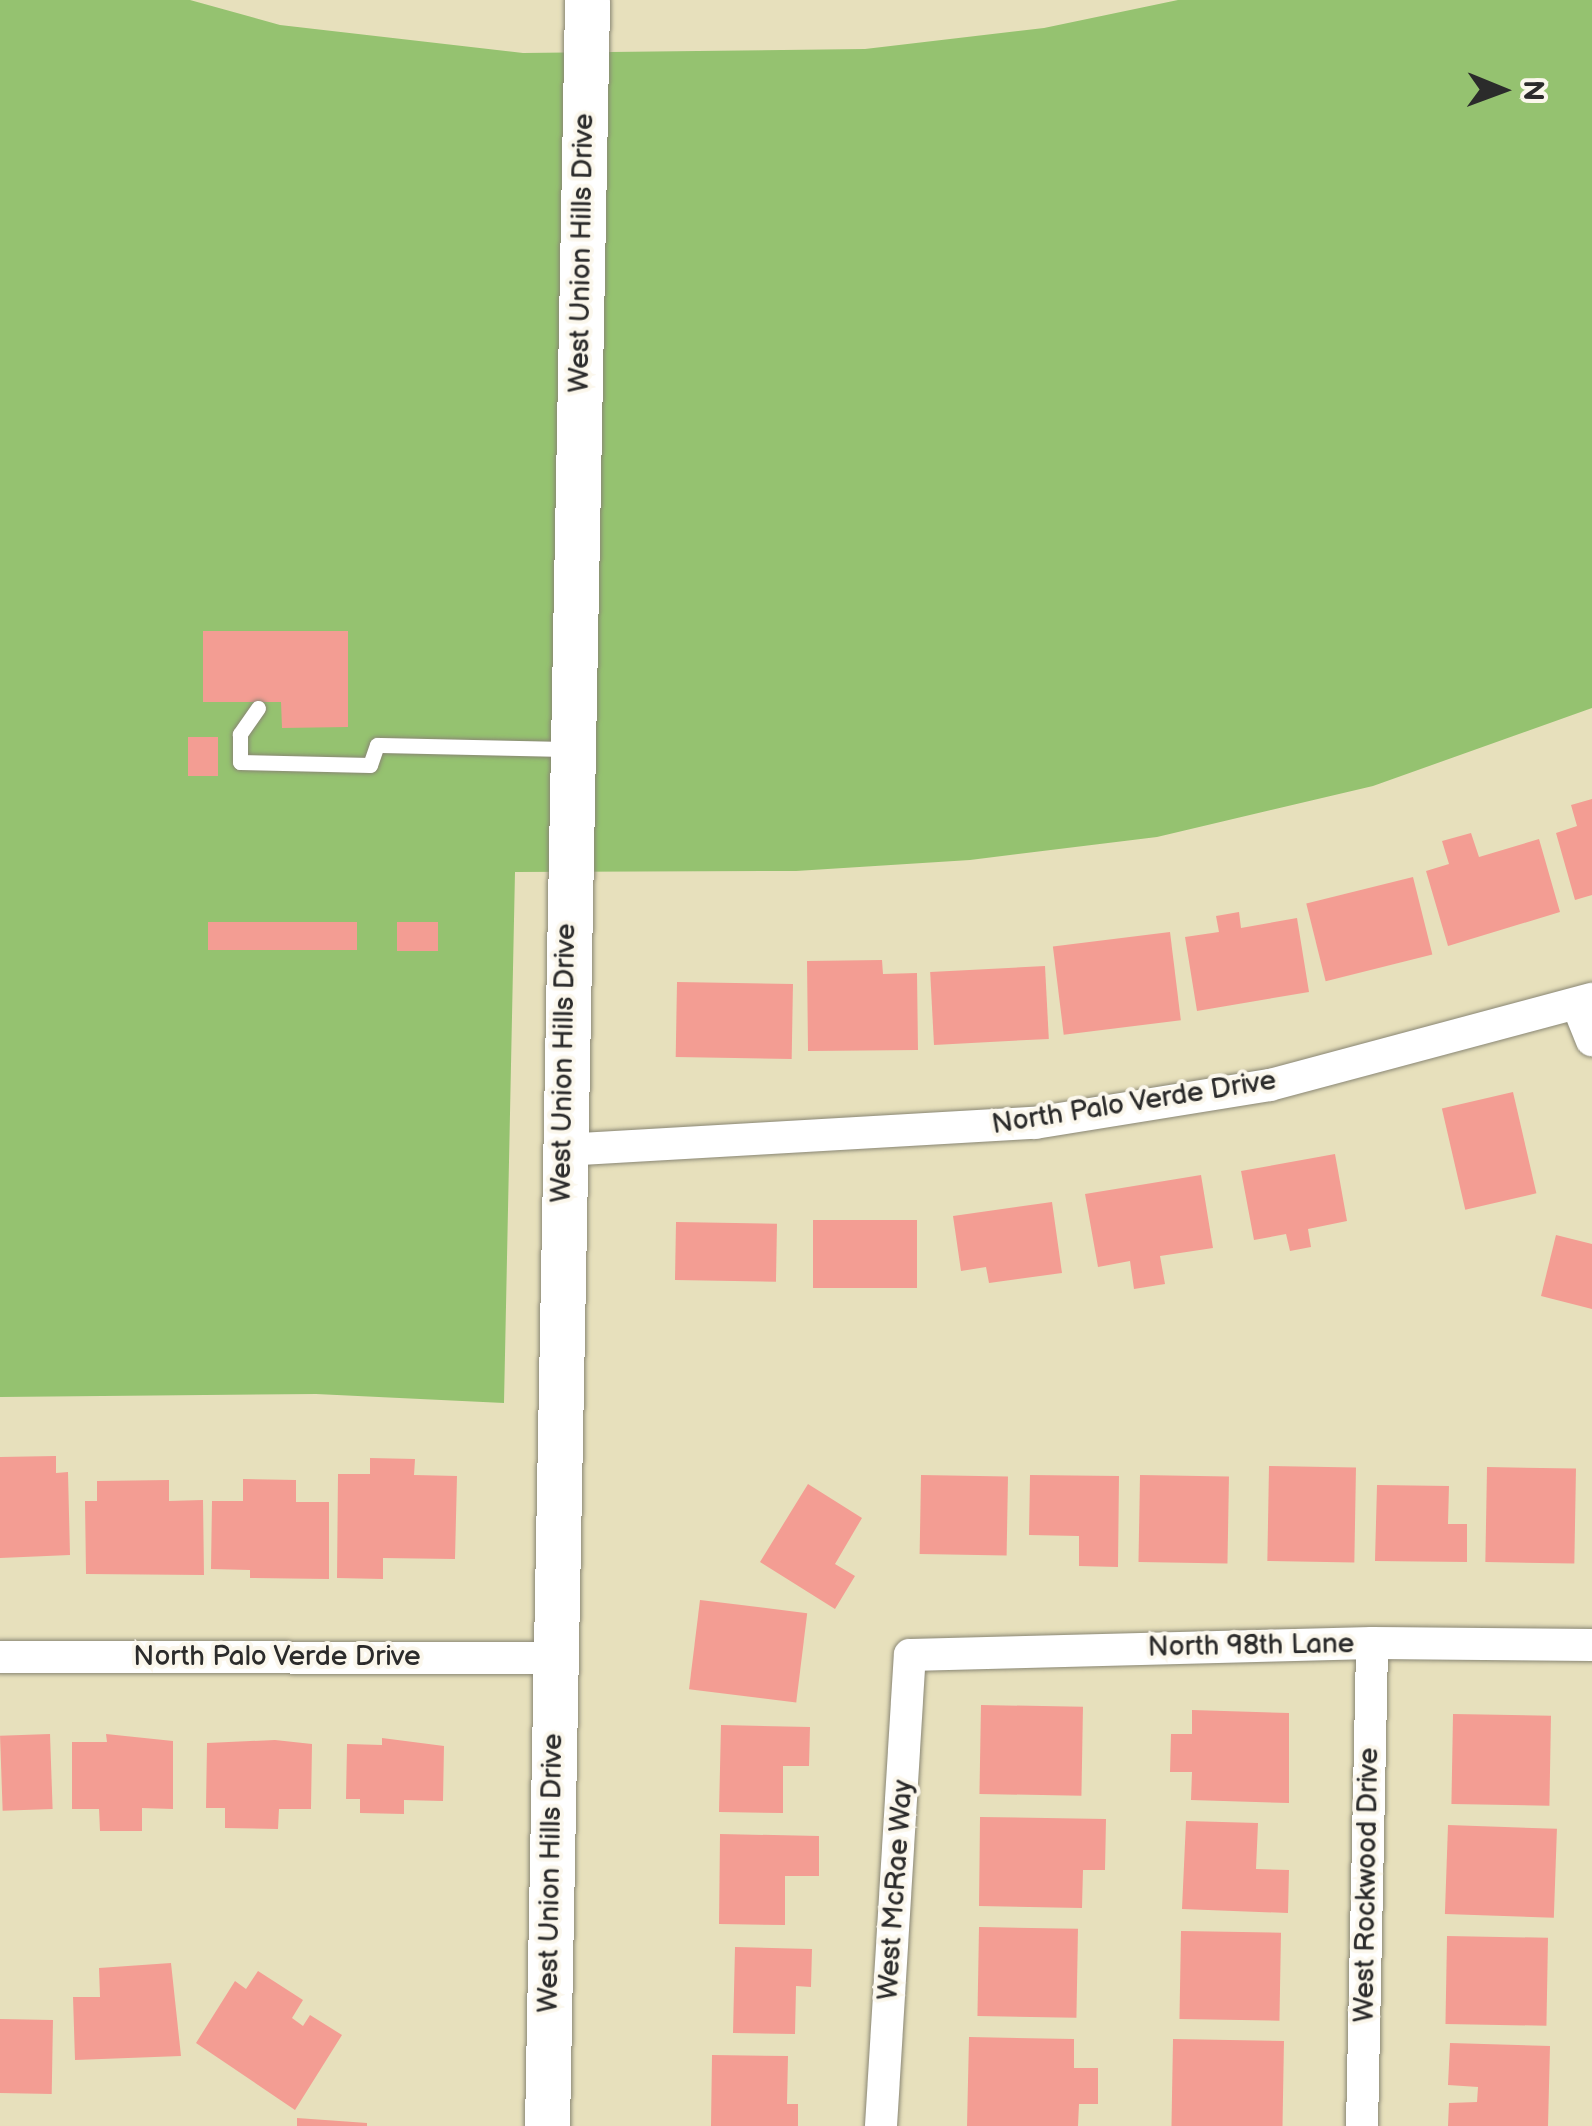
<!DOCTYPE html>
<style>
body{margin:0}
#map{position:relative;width:1592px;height:2126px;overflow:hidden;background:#e7e0bc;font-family:"Balsamiq Sans",sans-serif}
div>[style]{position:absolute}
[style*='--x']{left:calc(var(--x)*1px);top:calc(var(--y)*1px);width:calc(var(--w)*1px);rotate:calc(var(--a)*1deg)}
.green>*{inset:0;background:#95c270}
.building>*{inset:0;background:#f39d93;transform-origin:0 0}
.roads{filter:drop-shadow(0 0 2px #898674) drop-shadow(0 0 2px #898674)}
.service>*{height:15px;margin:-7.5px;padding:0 7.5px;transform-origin:7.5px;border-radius:7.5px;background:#fff}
.minor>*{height:32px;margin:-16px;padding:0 16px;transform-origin:16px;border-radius:16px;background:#fff}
.secondary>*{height:45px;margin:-22.5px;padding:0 22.5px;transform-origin:22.5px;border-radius:22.5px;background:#fff}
span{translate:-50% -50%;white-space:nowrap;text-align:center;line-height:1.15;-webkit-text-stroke:8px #fbf7ec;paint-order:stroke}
.street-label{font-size:28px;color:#2b2b2b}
.north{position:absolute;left:1452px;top:40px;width:100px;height:100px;-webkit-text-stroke:8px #fbf7ec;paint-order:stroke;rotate:91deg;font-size:28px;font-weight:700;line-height:40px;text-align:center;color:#2b2b2b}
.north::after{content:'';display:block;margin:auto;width:35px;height:45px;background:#2b2b2b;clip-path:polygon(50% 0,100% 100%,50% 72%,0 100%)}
</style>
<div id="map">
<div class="green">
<i style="clip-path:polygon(0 0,190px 0,280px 25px,523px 53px,865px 49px,1044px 28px,1178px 0,1592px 0,1592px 708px,1373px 786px,1157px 837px,970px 860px,796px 871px,515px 872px,504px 1403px,316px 1394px,0 1397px)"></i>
</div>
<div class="building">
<i style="clip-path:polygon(203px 631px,348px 631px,348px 727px,282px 728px,281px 702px,203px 702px)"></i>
<i style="left:188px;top:737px;width:30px;height:39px"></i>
<i style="clip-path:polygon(1592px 799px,1592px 895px,1575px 900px,1556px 833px,1577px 826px,1571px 805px)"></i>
<i style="clip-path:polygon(1471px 833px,1479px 857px,1539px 839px,1560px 912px,1448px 946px,1426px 871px,1449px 864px,1442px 841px)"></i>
<i style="left:1413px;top:877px;width:80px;height:110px;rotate:76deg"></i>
<i style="clip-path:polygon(1239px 912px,1241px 928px,1297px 918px,1309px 992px,1197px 1011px,1185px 937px,1219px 932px,1216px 916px)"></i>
<i style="left:208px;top:922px;width:149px;height:28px"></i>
<i style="left:397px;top:922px;width:41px;height:29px"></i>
<i style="left:1170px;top:932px;width:89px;height:118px;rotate:83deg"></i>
<i style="clip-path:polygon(882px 960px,883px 974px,917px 973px,918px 1050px,808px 1051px,807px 961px)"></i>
<i style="left:1045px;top:966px;width:73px;height:115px;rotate:87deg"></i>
<i style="left:677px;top:982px;width:116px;height:75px;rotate:1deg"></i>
<i style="left:1513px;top:1092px;width:104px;height:73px;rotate:77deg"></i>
<i style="clip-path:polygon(1335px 1154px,1347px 1221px,1308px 1229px,1311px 1247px,1290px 1251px,1286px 1234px,1254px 1240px,1241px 1171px)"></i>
<i style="clip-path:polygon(1201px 1175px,1213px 1248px,1160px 1256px,1165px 1284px,1134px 1289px,1130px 1261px,1098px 1267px,1085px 1194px)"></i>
<i style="clip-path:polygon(1052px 1202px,1062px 1273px,989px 1283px,986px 1267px,961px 1271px,953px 1216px)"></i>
<i style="left:813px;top:1220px;width:104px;height:68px"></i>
<i style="left:676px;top:1222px;width:101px;height:58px;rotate:1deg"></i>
<i style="clip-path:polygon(1556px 1235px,1592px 1244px,1592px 1309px,1541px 1296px)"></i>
<i style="clip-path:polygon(56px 1456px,56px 1473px,68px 1472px,70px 1555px,0 1558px,0 1457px)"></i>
<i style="clip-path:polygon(370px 1458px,415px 1459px,414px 1475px,457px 1476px,455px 1559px,383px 1558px,383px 1579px,337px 1578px,338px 1474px,370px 1474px)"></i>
<i style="left:1269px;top:1466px;width:87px;height:95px;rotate:1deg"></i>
<i style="left:1487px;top:1467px;width:89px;height:95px;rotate:1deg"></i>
<i style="left:921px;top:1475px;width:87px;height:79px;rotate:1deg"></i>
<i style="clip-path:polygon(1030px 1475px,1119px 1476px,1118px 1567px,1079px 1566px,1079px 1536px,1029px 1535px)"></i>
<i style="left:1140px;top:1475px;width:89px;height:87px;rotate:1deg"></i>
<i style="clip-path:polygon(243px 1479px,296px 1480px,296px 1502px,329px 1502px,329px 1579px,250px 1578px,250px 1570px,211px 1569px,212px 1501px,243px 1501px)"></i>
<i style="clip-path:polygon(169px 1480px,169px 1501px,203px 1500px,204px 1575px,86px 1574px,85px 1501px,97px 1501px,97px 1481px)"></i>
<i style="clip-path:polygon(808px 1484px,862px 1518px,835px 1564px,855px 1576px,835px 1609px,760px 1562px)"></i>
<i style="clip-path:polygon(1377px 1485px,1449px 1486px,1448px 1524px,1467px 1524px,1467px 1562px,1375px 1561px)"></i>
<i style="left:700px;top:1600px;width:108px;height:90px;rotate:7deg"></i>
<i style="left:981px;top:1705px;width:102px;height:89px;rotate:1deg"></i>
<i style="clip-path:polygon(1192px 1710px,1289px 1713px,1289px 1803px,1191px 1800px,1192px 1772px,1170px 1772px,1171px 1734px,1192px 1734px)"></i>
<i style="left:1453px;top:1714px;width:98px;height:90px;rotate:1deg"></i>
<i style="clip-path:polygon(721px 1725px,810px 1727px,809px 1766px,783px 1766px,783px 1813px,719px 1812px)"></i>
<i style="left:50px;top:1734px;width:75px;height:50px;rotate:88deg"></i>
<i style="clip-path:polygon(106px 1734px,173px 1741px,173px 1809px,142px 1808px,142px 1831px,100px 1831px,99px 1809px,72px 1809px,72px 1742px,107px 1742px)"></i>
<i style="clip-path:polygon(382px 1738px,444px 1746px,443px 1801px,404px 1800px,404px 1814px,360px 1813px,360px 1799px,346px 1799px,347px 1744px,382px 1745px)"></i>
<i style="clip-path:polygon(275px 1740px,312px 1744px,311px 1809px,279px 1809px,278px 1829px,225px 1828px,225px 1808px,206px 1808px,207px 1743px)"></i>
<i style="clip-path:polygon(980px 1817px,1106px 1819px,1105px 1870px,1083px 1870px,1082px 1908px,979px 1906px)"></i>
<i style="clip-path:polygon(1186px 1821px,1258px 1823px,1256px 1869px,1289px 1870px,1288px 1913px,1182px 1909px)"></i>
<i style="left:1448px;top:1825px;width:109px;height:89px;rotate:2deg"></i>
<i style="clip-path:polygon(720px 1834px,819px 1836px,819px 1876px,785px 1876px,785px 1925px,719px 1924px)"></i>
<i style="left:979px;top:1927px;width:99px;height:89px;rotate:1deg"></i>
<i style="left:1181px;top:1931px;width:100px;height:88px;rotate:1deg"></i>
<i style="left:1447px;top:1936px;width:101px;height:88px;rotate:1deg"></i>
<i style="clip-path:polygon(735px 1947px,812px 1949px,811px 1987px,796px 1986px,795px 2034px,733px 2033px)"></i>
<i style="clip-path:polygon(171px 1963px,181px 2056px,75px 2060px,73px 1997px,100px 1997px,99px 1968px)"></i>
<i style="clip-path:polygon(258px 1971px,303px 2000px,292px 2018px,303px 2026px,310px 2015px,342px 2035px,295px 2110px,196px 2043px,235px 1981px,246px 1989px)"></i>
<i style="left:0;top:2019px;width:53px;height:74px;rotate:1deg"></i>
<i style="clip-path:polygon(969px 2037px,1074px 2039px,1074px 2068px,1098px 2068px,1098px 2104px,1079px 2104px,1078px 2126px,967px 2126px)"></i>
<i style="left:1173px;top:2039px;width:111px;height:87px;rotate:1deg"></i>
<i style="clip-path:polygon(1450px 2043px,1550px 2046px,1548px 2126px,1448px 2126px,1449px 2103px,1477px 2102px,1478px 2087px,1448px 2085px)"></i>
<i style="clip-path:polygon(712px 2055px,788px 2056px,787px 2104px,798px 2104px,798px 2126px,711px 2126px)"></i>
<i style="clip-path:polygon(297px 2118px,367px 2123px,367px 2126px,297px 2126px)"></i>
</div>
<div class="roads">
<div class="service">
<i style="--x:258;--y:708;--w:32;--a:125"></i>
<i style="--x:240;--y:734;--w:28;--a:90"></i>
<i style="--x:240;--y:762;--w:130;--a:1.3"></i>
<i style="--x:370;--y:765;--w:21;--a:-71"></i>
<i style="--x:377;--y:745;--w:192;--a:1.2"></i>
</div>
<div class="minor">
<i style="--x:1578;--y:1006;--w:37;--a:68"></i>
<i style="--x:562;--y:1150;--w:474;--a:-3.3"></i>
<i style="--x:1035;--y:1123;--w:238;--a:-9.2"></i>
<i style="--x:1270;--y:1085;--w:333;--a:-15"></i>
<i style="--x:0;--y:1657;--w:554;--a:0.1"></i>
<i style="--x:881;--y:2126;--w:472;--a:-86.5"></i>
<i style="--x:910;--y:1655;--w:462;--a:-1.5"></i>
<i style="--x:1372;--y:1643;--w:220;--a:0.5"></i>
<i style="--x:1362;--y:2126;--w:483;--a:-88.8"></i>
</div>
<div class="secondary">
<i style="--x:547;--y:2126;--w:2126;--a:-88.92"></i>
</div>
</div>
<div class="street-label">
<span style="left:582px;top:253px;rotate:-89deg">West Union Hills Drive</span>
<span style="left:564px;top:1063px;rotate:-89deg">West Union Hills Drive</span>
<span style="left:1134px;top:1103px;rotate:-9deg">North Palo Verde Drive</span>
<span style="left:1251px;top:1646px;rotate:-1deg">North 98th Lane</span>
<span style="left:277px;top:1657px">North Palo Verde Drive</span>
<span style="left:551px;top:1873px;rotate:-89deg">West Union Hills Drive</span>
<span style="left:1367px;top:1885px;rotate:-89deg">West Rockwood Drive</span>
<span style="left:896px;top:1890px;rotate:-86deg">West McRae Way</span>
</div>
<div class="north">N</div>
</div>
